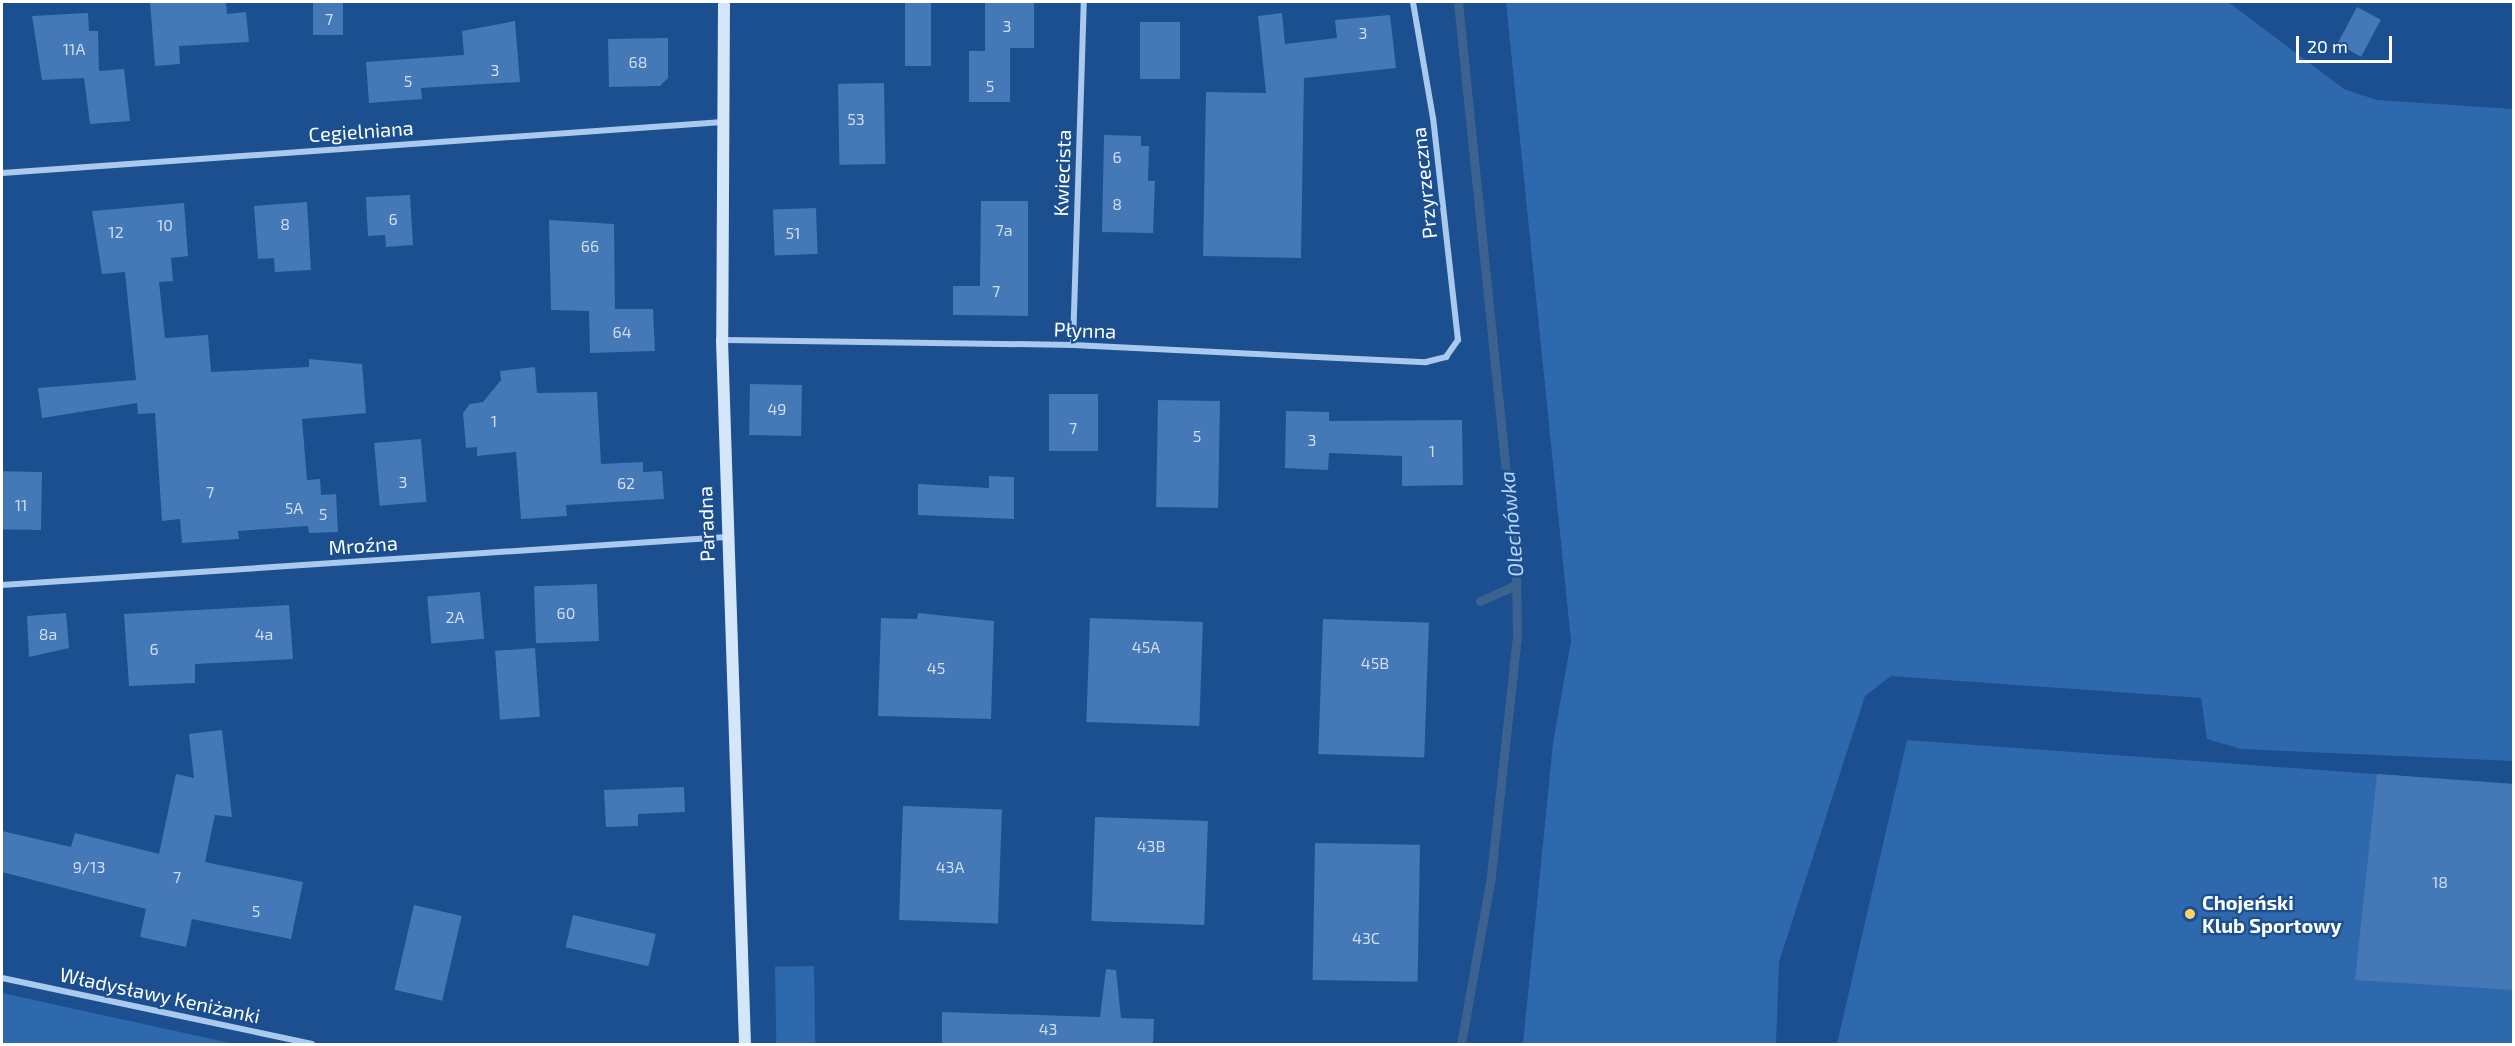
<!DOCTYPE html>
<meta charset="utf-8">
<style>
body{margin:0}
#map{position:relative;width:2515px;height:1046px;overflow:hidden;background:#1b4f8f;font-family:"Exo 2",sans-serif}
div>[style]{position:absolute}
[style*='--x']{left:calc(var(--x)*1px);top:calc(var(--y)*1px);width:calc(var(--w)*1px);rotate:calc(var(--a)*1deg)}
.green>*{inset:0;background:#2e69ad;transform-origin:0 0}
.stream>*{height:9px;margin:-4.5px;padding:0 4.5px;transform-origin:4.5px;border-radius:4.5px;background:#3c6290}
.building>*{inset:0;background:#4478b7;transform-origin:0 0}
.street>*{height:6px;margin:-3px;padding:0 3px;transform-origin:3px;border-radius:3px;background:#a9c9ee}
.secondary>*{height:12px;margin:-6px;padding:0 6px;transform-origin:6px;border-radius:6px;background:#d6e6fa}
.dots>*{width:16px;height:16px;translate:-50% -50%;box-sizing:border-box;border:3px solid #1b4f8f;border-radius:50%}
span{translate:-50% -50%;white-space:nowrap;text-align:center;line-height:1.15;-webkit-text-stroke:4.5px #1b4f8f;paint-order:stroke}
.number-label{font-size:16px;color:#d0dded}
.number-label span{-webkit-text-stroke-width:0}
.street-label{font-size:20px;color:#fff}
.poi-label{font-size:20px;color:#fff;font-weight:700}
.left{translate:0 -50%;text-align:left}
.water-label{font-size:21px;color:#b5d3f5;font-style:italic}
.frame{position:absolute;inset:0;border:3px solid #fff;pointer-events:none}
.scale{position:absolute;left:2296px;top:36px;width:96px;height:27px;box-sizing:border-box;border:3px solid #fff;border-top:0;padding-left:8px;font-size:18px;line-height:21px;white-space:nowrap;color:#fff;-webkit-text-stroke:4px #1b4f8f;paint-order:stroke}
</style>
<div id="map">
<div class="green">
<i style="clip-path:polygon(1506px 2px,2228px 2px,2344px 89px,2377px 100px,2513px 109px,2513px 761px,2241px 749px,2207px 739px,2201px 698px,1891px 676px,1865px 696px,1779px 962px,1776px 1044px,1523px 1044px,1553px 743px,1571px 641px)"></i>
<i style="clip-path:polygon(1907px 740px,2513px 784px,2513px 1044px,1837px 1044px)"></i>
<i style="left:814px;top:966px;width:78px;height:39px;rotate:89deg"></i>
<i style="clip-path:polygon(2px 993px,180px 1032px,234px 1044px,2px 1044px)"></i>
</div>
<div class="stream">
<i style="--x:1458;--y:2;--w:572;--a:84.18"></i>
<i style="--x:1516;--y:571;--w:65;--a:89.1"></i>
<i style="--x:1517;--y:636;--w:242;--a:96.2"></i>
<i style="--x:1491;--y:877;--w:170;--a:100.2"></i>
<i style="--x:1480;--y:601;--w:39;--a:-24"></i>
</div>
<div class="building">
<i style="clip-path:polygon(150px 2px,226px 2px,227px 14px,246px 12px,249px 42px,179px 46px,180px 64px,155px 66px)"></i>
<i style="left:313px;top:2px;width:30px;height:33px"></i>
<i style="left:905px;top:2px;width:26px;height:64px"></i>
<i style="clip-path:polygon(985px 2px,1034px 2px,1034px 48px,1010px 48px,1010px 102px,969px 102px,969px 51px,985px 51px)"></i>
<i style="left:2357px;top:7px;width:27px;height:42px;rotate:28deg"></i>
<i style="clip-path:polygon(88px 13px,89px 31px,98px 31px,99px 71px,124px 69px,130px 121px,90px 124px,84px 78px,42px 80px,32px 16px)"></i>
<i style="clip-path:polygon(1282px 13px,1285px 44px,1337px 38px,1335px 20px,1390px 15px,1396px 68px,1304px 78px,1301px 258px,1203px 256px,1206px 92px,1266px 93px,1258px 16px)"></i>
<i style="clip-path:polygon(515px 21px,520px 82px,421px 88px,422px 99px,369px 103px,366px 62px,464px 55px,462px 31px)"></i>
<i style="left:1140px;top:22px;width:40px;height:57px"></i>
<i style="clip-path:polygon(668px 38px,668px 78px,660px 86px,609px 87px,608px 39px)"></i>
<i style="left:884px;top:83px;width:81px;height:46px;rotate:89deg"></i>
<i style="clip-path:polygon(1104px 135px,1141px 136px,1141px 146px,1149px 146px,1148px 181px,1155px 181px,1153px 233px,1102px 232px)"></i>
<i style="clip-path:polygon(410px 195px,413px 245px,386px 247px,385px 235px,368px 236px,366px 197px)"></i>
<i style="clip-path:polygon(981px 201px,1028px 201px,1028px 316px,953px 315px,953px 286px,980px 286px)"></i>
<i style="clip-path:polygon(307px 202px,311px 270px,275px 272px,274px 258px,258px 259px,254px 206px)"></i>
<i style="clip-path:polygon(184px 203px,188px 256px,171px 258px,173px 281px,159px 282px,165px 338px,208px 335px,211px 372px,309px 367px,309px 359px,362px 364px,366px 413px,302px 419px,307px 480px,320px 479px,321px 495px,336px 494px,338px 532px,309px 533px,308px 526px,238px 531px,239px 539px,182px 543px,180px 519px,162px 521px,155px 413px,138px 414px,137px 403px,42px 418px,38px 388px,136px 380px,125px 272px,102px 274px,92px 211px)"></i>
<i style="left:816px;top:208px;width:46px;height:43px;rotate:88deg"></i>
<i style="clip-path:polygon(549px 220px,614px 224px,615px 309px,653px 309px,655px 351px,590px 353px,589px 311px,551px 310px)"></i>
<i style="clip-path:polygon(535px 367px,537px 393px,597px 392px,601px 464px,643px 462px,643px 472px,662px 471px,664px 499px,566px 505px,567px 516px,521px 519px,516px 452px,477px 456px,477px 447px,466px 448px,463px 413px,470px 404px,483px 402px,501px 380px,500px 371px)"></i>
<i style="left:750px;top:384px;width:52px;height:51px;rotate:1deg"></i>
<i style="left:1049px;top:394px;width:49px;height:57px"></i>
<i style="left:1158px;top:400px;width:62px;height:107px;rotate:1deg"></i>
<i style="clip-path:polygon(1286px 411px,1329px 412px,1329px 421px,1462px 420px,1463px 485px,1402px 486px,1402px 456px,1329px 453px,1328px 470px,1285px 468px)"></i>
<i style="left:421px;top:439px;width:63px;height:47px;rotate:85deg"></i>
<i style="left:42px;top:472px;width:58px;height:40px;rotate:91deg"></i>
<i style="clip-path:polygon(989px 476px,1014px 477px,1014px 519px,918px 515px,918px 484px,989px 488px)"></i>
<i style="left:597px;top:584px;width:57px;height:63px;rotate:88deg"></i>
<i style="left:480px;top:592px;width:47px;height:53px;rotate:85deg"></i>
<i style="clip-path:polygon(289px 605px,293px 659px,195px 664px,195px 683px,129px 686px,124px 614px)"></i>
<i style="clip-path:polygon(66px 613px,69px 648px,29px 657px,27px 616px)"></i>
<i style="clip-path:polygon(918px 613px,994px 621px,991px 719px,878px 716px,881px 618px,917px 619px)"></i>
<i style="left:1090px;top:618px;width:113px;height:104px;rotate:2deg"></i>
<i style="left:1323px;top:619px;width:106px;height:135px;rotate:2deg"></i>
<i style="left:535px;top:648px;width:69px;height:40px;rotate:86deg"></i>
<i style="clip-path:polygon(222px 730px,232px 817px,215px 815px,205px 862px,303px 882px,291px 939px,192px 919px,186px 947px,140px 937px,146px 909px,2px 872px,2px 831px,71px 847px,75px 833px,159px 854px,176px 774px,194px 778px,189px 734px)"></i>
<i style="clip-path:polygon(2377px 774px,2514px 784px,2514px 990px,2355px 980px)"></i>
<i style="clip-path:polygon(684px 787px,685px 812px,638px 814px,638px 826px,606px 827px,604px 790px)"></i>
<i style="left:903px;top:806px;width:99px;height:114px;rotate:2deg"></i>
<i style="left:1095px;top:817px;width:113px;height:104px;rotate:2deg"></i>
<i style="left:1315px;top:843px;width:105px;height:137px;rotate:1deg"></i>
<i style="left:414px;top:905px;width:49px;height:87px;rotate:13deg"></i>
<i style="left:573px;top:915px;width:85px;height:33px;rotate:13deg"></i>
<i style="clip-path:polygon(1106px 969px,1116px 970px,1121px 1018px,1154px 1019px,1153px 1044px,942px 1044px,942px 1012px,1100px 1017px)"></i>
</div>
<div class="street">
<i style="--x:2;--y:173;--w:723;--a:-4.05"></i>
<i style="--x:722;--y:340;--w:351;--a:0.8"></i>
<i style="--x:1073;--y:345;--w:353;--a:2.8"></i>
<i style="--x:1426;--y:362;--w:21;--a:-14"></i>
<i style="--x:1446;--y:357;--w:21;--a:-55"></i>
<i style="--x:1458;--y:340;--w:223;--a:-96.4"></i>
<i style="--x:1433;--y:118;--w:118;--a:-99.8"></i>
<i style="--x:1073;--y:345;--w:343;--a:-88.2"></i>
<i style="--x:2;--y:585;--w:726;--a:-3.79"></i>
<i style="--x:2;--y:978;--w:317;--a:12"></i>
</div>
<div class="secondary">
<i style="--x:724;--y:2;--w:338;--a:90.3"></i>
<i style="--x:722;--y:340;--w:704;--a:88.13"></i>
</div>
<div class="dots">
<i style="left:2190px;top:914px;background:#ffd166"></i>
</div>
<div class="number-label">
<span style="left:329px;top:19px">7</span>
<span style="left:1007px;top:26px">3</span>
<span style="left:1363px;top:33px">3</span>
<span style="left:74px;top:49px">11A</span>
<span style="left:638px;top:62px">68</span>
<span style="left:495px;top:70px">3</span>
<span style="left:408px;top:81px">5</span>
<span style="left:990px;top:86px">5</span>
<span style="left:856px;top:119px">53</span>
<span style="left:1117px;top:157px">6</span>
<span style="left:1117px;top:204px">8</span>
<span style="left:393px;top:219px">6</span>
<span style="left:285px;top:224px">8</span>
<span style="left:165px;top:225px">10</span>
<span style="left:1004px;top:230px">7a</span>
<span style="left:116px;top:232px">12</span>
<span style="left:793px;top:233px">51</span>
<span style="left:590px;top:246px">66</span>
<span style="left:996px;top:291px">7</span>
<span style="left:622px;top:332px">64</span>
<span style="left:777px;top:409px">49</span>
<span style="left:494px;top:421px">1</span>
<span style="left:1073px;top:428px">7</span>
<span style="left:1197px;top:436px">5</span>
<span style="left:1312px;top:440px">3</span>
<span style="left:1432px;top:451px">1</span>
<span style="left:403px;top:482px">3</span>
<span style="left:626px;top:483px">62</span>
<span style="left:210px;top:492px">7</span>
<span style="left:21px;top:505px">11</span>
<span style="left:294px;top:508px">5A</span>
<span style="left:323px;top:514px">5</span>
<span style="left:566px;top:613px">60</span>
<span style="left:455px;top:617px">2A</span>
<span style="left:48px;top:634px">8a</span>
<span style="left:264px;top:634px">4a</span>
<span style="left:1146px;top:647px">45A</span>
<span style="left:154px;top:649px">6</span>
<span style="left:1375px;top:663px">45B</span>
<span style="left:936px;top:668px">45</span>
<span style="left:1151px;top:846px">43B</span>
<span style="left:89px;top:867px">9/13</span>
<span style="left:950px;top:867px">43A</span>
<span style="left:177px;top:877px">7</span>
<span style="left:2440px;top:882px">18</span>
<span style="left:256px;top:911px">5</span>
<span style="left:1366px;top:938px">43C</span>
<span style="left:1048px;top:1029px">43</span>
</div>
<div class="street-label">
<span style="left:361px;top:131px;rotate:-4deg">Cegielniana</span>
<span style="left:1062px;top:173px;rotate:-88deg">Kwiecista</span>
<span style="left:1424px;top:183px;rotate:-96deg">Przyrzeczna</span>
<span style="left:1085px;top:330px;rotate:2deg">Płynna</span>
<span style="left:706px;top:524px;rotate:-92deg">Paradna</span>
<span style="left:363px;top:545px;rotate:-4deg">Mroźna</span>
<span style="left:160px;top:995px;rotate:12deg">Władysławy Keniżanki</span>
</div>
<div class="poi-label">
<span class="left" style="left:2202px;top:914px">Chojeński<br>Klub Sportowy</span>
</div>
<div class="water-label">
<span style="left:1511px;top:524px;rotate:-95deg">Olechówka</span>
</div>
<div class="frame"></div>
<div class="scale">20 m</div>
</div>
